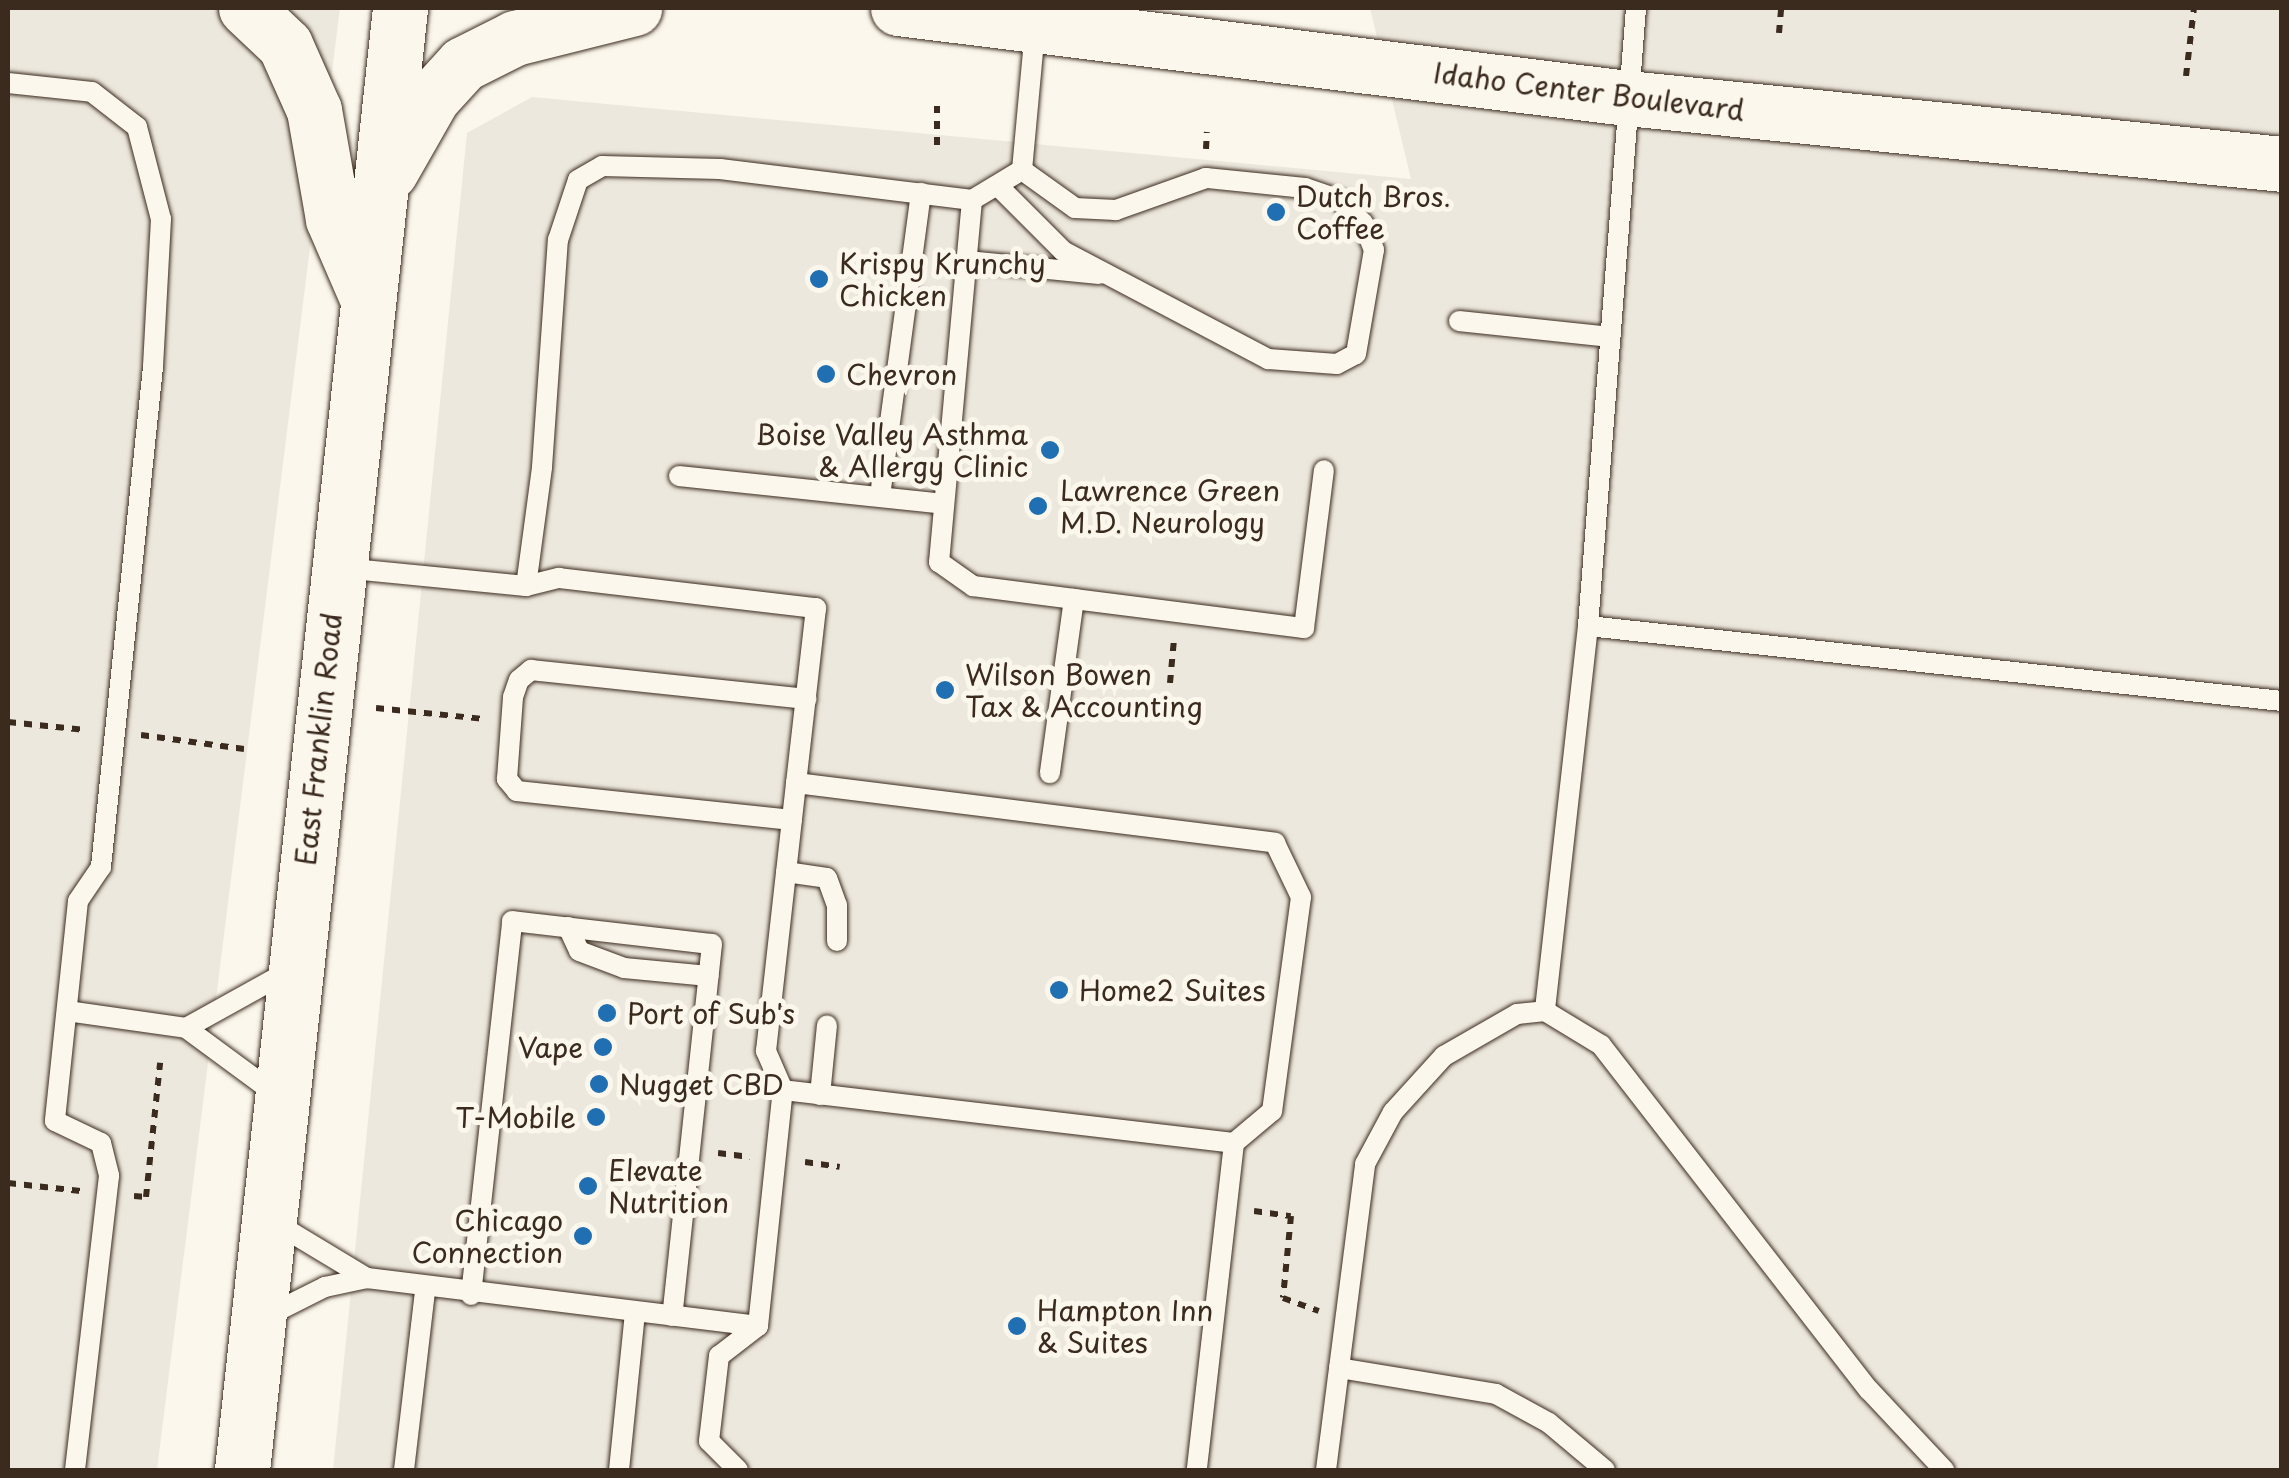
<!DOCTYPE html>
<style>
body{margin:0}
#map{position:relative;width:2289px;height:1478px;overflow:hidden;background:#fbf7ec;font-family:"Playpen Sans",sans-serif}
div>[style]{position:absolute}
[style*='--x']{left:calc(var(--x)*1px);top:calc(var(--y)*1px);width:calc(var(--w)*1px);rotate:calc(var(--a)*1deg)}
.built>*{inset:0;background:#ede8dd}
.path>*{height:6px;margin-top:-3px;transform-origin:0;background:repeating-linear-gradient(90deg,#3b2a1e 0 8px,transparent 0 16px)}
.roads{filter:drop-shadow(0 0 2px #3b2a1e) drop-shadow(0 0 2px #3b2a1e)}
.service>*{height:20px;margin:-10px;padding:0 10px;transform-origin:10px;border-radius:10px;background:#fbf7ec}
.secondary>*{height:55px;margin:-27.5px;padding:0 27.5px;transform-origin:27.5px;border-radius:27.5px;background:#fbf7ec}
.dots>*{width:28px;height:28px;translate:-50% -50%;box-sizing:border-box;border:5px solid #fbf7ec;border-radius:50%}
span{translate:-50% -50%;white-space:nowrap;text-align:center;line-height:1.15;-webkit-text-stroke:10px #fbf7ec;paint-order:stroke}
.street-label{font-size:28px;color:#3b2a1e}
.poi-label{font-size:28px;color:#3b2a1e}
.left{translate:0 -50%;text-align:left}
.right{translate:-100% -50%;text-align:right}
.frame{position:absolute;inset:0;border:10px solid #3b2a1e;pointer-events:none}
</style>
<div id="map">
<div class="built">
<i style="clip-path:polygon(8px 8px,340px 8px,157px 1470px,8px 1470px)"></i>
<i style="clip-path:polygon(1370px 8px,2281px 8px,2281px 1470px,333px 1470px,467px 133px,532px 97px,1411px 179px)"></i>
</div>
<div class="path">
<i style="--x:1779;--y:33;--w:25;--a:-85"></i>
<i style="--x:2186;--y:76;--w:68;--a:-83.3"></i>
<i style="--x:937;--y:145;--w:39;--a:-90"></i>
<i style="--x:1206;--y:149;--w:17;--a:-87"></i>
<i style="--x:1170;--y:683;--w:44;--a:-84.8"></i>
<i style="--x:376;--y:708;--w:110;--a:5.8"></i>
<i style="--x:8;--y:722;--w:78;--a:5.9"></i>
<i style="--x:141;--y:735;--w:104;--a:7.7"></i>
<i style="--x:718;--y:1153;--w:32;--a:7"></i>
<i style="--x:805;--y:1162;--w:35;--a:8"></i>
<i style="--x:8;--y:1183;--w:73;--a:6.3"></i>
<i style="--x:134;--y:1196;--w:12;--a:5"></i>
<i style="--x:146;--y:1197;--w:135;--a:-84"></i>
<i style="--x:1254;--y:1211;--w:37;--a:8"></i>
<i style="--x:1291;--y:1216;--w:82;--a:95.6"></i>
<i style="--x:1283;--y:1298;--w:38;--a:20"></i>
</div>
<div class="roads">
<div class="service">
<i style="--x:1636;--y:8;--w:620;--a:94.44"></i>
<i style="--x:1588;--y:626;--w:387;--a:96.4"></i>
<i style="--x:1545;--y:1011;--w:66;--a:31.3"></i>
<i style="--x:1601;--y:1045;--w:437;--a:52.2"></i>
<i style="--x:1869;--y:1390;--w:110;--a:46.8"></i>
<i style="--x:8;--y:83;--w:84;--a:6.1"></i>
<i style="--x:92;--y:92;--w:57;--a:37.9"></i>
<i style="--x:137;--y:127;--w:95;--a:75.4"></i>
<i style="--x:161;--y:219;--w:148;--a:93.1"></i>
<i style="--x:153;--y:367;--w:503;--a:95.94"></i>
<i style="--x:101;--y:867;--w:41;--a:124.1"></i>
<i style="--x:78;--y:901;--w:221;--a:96"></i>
<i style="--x:55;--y:1121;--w:51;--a:25.6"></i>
<i style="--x:101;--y:1143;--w:34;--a:76"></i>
<i style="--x:109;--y:1176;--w:296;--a:96.6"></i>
<i style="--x:999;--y:187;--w:91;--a:45"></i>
<i style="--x:1063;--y:251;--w:232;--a:27.8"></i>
<i style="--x:1268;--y:359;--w:69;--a:4.1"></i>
<i style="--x:1337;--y:364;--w:21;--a:-28"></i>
<i style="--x:1356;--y:354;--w:106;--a:-80.2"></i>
<i style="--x:1374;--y:250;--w:29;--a:-112"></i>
<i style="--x:1363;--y:223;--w:33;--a:-135"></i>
<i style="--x:1340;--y:200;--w:37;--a:-161"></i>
<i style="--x:1305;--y:188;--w:100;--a:-174.2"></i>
<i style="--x:1206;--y:178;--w:96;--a:160.4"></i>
<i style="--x:1116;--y:210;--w:41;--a:-177.2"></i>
<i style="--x:1075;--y:208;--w:65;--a:-144.4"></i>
<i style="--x:972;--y:200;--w:364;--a:95.2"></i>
<i style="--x:939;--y:562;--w:42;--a:35.2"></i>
<i style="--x:973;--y:586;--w:102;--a:7.3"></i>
<i style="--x:1074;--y:599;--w:176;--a:97.9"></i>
<i style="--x:967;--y:261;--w:133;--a:5.6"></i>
<i style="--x:1459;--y:321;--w:152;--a:6"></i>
<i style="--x:679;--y:476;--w:266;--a:6"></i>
<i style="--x:880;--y:496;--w:306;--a:-82.3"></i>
<i style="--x:342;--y:568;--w:185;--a:5.6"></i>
<i style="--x:526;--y:586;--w:120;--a:-82.3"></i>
<i style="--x:542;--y:467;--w:228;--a:-86"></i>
<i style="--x:558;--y:240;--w:63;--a:-71.6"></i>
<i style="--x:578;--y:180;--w:28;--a:-30"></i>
<i style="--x:602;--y:166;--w:118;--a:1.5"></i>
<i style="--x:720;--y:169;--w:254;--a:7"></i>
<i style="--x:972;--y:200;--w:58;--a:-31"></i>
<i style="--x:1022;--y:170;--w:142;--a:-84.7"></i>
<i style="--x:526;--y:586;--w:34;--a:-14"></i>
<i style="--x:559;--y:578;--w:259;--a:6.7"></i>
<i style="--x:816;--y:608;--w:176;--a:96.5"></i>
<i style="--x:1074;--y:599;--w:232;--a:7.2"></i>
<i style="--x:1304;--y:628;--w:159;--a:-82.8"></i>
<i style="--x:1588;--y:626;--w:698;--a:6.17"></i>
<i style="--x:792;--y:820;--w:277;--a:-174"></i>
<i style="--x:517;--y:791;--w:16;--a:-130"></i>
<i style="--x:507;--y:779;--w:82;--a:-85.8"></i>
<i style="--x:513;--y:697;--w:18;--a:-71"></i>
<i style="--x:519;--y:680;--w:16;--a:-40"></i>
<i style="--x:531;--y:670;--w:277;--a:6"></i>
<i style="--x:786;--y:872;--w:41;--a:8.3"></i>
<i style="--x:827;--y:878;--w:29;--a:70"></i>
<i style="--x:837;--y:905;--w:36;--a:90"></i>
<i style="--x:568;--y:927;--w:26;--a:65"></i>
<i style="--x:579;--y:951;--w:48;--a:20.7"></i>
<i style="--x:624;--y:968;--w:85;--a:5.4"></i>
<i style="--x:67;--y:1011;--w:120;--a:8.1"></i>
<i style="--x:186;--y:1028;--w:113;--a:36.4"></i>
<i style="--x:186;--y:1028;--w:118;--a:-29"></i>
<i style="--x:783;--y:1090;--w:454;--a:6.7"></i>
<i style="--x:820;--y:1095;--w:70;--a:-84.3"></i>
<i style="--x:274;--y:1222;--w:109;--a:31.1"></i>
<i style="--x:367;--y:1278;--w:394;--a:7"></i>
<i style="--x:758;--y:1326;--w:237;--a:-84"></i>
<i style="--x:783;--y:1090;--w:43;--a:-113.6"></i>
<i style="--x:766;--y:1051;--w:270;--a:-83.6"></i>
<i style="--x:796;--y:783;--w:483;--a:7.1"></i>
<i style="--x:1275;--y:843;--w:60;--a:64.3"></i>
<i style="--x:1301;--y:897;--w:216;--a:97.7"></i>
<i style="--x:1272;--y:1111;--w:50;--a:139.9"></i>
<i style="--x:1234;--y:1143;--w:329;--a:96.5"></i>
<i style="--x:471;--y:1295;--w:376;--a:-83.7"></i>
<i style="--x:512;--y:921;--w:201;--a:6.6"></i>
<i style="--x:712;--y:944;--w:374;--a:96.1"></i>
<i style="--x:267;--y:1316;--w:65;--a:-26.6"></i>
<i style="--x:325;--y:1287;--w:43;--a:-12.1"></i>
<i style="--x:1339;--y:1368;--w:159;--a:9.4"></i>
<i style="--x:1496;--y:1394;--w:60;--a:28.7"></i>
<i style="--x:1549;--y:1423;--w:73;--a:40"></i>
<i style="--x:404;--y:1470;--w:181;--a:-83.3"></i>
<i style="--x:619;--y:1470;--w:159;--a:-84.2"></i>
<i style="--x:738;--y:1470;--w:41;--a:-135"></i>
<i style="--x:709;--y:1441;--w:86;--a:-83.3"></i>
<i style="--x:719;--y:1356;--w:49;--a:-37.6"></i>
<i style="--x:1326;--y:1470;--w:308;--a:-82.7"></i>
<i style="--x:1365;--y:1164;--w:59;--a:-61.7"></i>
<i style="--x:1393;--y:1112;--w:76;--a:-47.7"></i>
<i style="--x:1444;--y:1056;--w:84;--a:-29.9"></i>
<i style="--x:1517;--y:1014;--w:28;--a:-6"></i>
</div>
<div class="secondary">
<i style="--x:246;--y:8;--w:54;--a:43.5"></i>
<i style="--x:285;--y:45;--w:71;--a:66"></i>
<i style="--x:314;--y:110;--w:111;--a:80.1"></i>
<i style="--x:333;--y:219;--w:81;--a:66.6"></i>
<i style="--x:898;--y:8;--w:735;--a:7.04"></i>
<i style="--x:1627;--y:98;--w:658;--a:5.75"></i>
<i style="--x:390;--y:172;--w:85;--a:-60.4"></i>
<i style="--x:432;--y:98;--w:46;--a:-47.6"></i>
<i style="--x:463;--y:64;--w:58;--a:-26.6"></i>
<i style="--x:515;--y:38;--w:123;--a:-14.1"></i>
<i style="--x:242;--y:1470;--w:1471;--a:-83.83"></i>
</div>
</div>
<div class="dots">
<i style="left:1276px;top:212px;background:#1f6fb2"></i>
<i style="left:819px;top:279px;background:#1f6fb2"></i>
<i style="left:826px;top:374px;background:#1f6fb2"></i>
<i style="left:1050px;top:450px;background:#1f6fb2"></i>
<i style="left:1038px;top:506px;background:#1f6fb2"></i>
<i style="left:945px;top:690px;background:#1f6fb2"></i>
<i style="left:1059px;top:990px;background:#1f6fb2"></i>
<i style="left:607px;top:1013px;background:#1f6fb2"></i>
<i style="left:603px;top:1047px;background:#1f6fb2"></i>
<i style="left:599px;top:1084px;background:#1f6fb2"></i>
<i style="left:596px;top:1117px;background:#1f6fb2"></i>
<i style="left:588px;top:1186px;background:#1f6fb2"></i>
<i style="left:583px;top:1236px;background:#1f6fb2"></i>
<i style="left:1017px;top:1326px;background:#1f6fb2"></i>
</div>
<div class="street-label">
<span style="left:1589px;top:91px;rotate:7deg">Idaho Center Boulevard</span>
<span style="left:318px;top:739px;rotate:-84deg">East Franklin Road</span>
</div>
<div class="poi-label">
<span class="left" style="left:1296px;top:212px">Dutch Bros.<br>Coffee</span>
<span class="left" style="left:839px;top:279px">Krispy Krunchy<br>Chicken</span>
<span class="left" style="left:846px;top:374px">Chevron</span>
<span class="right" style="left:1028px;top:450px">Boise Valley Asthma<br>&amp; Allergy Clinic</span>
<span class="left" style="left:1060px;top:506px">Lawrence Green<br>M.D. Neurology</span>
<span class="left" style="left:965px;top:690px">Wilson Bowen<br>Tax &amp; Accounting</span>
<span class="left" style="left:1079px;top:990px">Home2 Suites</span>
<span class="left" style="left:627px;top:1013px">Port of Sub's</span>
<span class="right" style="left:583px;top:1047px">Vape</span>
<span class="left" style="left:619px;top:1084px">Nugget CBD</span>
<span class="right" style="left:576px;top:1117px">T-Mobile</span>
<span class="left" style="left:608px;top:1186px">Elevate<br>Nutrition</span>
<span class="right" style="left:563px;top:1236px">Chicago<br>Connection</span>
<span class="left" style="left:1037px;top:1326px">Hampton Inn<br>&amp; Suites</span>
</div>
<div class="frame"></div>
</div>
